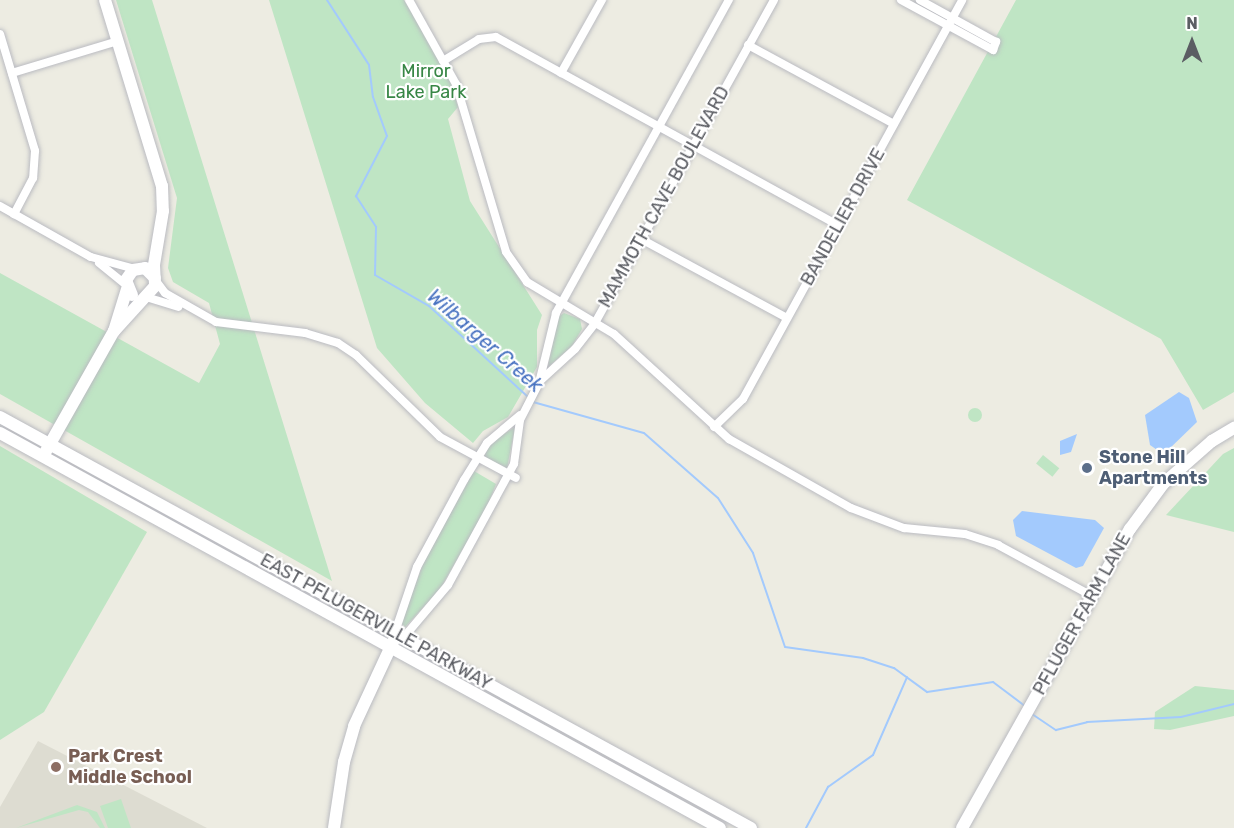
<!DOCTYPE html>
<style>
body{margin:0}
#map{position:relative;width:1234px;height:828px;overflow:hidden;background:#edece2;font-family:Rubik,sans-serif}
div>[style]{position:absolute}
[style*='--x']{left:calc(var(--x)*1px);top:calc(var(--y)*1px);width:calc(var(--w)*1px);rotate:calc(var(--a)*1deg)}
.education>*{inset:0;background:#dddcd1}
.green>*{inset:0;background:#bfe5c4;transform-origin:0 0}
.round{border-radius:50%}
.water>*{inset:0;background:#a3cafd}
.stream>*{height:2px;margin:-1px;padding:0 1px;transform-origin:1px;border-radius:1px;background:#a3cafd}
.roads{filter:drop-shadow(0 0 2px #babbc1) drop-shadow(0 0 2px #babbc1)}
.street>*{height:8px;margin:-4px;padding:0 4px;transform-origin:4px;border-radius:4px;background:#fff}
.secondary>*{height:12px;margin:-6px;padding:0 6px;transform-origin:6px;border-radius:6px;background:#fff}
.dots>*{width:16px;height:16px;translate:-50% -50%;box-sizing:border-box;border:3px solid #fff;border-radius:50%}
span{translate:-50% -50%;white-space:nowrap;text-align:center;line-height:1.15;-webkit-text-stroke:4.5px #fff;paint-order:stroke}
.park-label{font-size:18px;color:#378645}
.street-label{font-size:18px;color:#5b5d63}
.service-label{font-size:18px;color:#4e5e75;font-weight:700}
.left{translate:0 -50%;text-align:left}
.education-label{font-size:18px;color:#785e54;font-weight:700}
.water-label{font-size:20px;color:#4671c0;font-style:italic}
.north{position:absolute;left:1162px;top:12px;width:60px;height:60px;-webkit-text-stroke:4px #fff;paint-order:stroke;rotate:0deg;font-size:16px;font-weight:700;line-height:24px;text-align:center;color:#5b5d63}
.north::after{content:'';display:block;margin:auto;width:21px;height:27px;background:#5b5d63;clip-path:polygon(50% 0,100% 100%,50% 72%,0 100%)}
</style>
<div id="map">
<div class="education">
<i style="clip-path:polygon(38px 741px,207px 828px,0 828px,0 807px)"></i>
</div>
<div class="green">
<i style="clip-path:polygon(116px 0,152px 0,332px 581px,0 394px,0 273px,199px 383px,220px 344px,209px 303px,173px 282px,168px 268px,177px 198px)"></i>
<i style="clip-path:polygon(269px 0,404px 0,448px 74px,458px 107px,448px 119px,470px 201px,542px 315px,537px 330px,537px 367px,508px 417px,483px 431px,473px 443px,425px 403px,377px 348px)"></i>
<i style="clip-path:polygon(1016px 0,1234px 0,1234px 392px,1203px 410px,1161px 339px,907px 200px)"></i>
<i style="clip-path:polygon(564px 313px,580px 319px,582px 329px,572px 346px,548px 367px,558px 317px)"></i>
<i class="round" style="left:968px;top:408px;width:14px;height:14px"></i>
<i style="clip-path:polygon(515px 427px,507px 468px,484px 457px,491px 442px)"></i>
<i style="clip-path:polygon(0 446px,147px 532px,44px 712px,0 740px)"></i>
<i style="clip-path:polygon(1234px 448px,1234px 532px,1166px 515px,1223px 454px)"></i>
<i style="left:1043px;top:455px;width:21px;height:11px;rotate:39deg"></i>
<i style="clip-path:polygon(474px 471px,496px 484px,487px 507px,440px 589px,405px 627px,401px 623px,425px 559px)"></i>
<i style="clip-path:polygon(1195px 686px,1234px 690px,1234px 716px,1170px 730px,1154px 729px,1155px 712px)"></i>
<i style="clip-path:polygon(121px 799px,131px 828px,108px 828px,100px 806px)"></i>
<i style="clip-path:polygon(77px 805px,97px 812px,105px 828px,100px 828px,88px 812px,79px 810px,16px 828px)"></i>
</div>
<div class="water">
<i style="clip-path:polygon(1179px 392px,1189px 398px,1197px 422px,1167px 451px,1160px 452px,1150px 445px,1145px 415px)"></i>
<i style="clip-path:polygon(1077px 434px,1071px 452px,1060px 455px,1060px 441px)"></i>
<i style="clip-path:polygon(1022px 511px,1095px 520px,1104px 528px,1083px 566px,1076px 568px,1016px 536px,1013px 520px)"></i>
</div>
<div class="stream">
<i style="--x:327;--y:0;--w:77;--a:57.1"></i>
<i style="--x:369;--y:65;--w:32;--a:83"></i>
<i style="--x:373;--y:97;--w:41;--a:70.3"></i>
<i style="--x:387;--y:136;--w:68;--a:117.3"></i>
<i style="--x:356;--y:196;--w:37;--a:57"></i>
<i style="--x:376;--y:227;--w:48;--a:91.2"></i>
<i style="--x:375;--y:275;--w:62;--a:29.9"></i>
<i style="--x:429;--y:306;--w:136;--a:42.6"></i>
<i style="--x:533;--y:402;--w:115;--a:15.6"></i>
<i style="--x:644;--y:433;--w:98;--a:41.3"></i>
<i style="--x:718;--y:498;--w:65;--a:57.5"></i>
<i style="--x:753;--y:553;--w:99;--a:71.2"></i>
<i style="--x:785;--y:647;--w:79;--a:8"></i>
<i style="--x:863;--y:658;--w:33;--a:18"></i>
<i style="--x:894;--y:668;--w:41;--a:36"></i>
<i style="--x:927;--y:692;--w:67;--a:-8.6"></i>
<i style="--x:993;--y:682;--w:39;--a:37"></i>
<i style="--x:1032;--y:714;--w:29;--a:34"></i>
<i style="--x:1056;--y:730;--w:32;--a:-14"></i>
<i style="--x:1087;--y:722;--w:94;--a:-3"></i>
<i style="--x:1181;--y:717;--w:55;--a:-13.8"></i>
<i style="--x:806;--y:828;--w:47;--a:-61.8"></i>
<i style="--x:828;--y:787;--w:55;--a:-35.4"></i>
<i style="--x:873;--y:755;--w:85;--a:-66.4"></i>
</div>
<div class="roads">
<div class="street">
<i style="--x:409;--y:0;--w:96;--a:60.8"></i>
<i style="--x:456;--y:84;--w:175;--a:73.4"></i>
<i style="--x:506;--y:252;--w:37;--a:55"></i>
<i style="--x:527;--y:282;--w:101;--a:30.9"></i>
<i style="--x:614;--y:334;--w:156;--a:42.4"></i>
<i style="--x:729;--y:439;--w:140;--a:29.5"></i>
<i style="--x:851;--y:508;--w:57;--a:20.7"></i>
<i style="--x:904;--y:528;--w:61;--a:5.6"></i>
<i style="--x:965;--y:534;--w:35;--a:18"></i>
<i style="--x:998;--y:545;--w:107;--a:28.5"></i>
<i style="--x:901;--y:0;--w:105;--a:28.5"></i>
<i style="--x:993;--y:50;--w:9;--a:-69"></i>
<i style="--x:996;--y:42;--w:87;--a:-151.1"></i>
<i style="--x:0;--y:34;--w:122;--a:73.3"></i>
<i style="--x:35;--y:151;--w:27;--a:94"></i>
<i style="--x:33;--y:178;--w:41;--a:117.8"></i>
<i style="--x:748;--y:45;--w:166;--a:28.4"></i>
<i style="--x:443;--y:61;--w:42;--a:-31.4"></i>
<i style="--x:479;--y:39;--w:17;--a:-7"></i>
<i style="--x:496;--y:37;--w:390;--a:28.8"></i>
<i style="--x:12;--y:73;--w:111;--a:-16.8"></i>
<i style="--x:561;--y:73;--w:84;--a:-60.7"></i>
<i style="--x:0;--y:206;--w:104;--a:29.3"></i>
<i style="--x:91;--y:257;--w:46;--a:15.3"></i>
<i style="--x:641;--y:239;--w:166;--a:28.4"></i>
<i style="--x:99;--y:263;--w:36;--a:39"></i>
<i style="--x:156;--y:281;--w:15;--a:53"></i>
<i style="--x:165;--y:293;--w:59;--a:29.6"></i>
<i style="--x:216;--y:322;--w:90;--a:7"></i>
<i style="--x:305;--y:333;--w:34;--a:17"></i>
<i style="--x:338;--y:343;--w:22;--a:34"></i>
<i style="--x:356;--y:355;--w:117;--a:44.3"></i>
<i style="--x:440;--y:437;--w:86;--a:28.3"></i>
<i style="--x:146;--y:297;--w:34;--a:17"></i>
<i style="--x:541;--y:380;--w:46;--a:-42.4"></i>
<i style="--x:575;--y:349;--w:33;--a:-52"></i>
<i style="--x:595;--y:323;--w:369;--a:-61"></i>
<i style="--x:714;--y:427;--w:40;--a:-44"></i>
<i style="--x:743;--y:399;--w:455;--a:-61.2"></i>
<i style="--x:395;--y:632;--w:69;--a:-71.3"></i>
<i style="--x:417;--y:567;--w:99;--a:-61.6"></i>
<i style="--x:464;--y:480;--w:44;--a:-58.1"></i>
<i style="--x:487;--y:443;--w:43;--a:-40.3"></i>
<i style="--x:404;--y:637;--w:68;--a:-49.8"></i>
<i style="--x:448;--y:585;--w:138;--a:-61.4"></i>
<i style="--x:514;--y:464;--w:44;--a:-82.2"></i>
<i style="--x:520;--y:420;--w:42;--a:-62.8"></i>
<i style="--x:539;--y:383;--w:72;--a:-76.3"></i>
<i style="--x:556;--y:313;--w:358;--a:-61.1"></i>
</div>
<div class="secondary">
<i style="--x:105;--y:0;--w:195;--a:73"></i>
<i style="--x:162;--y:186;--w:25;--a:88"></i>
<i style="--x:163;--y:211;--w:55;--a:99.5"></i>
<i style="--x:154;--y:265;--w:21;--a:87"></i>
<i style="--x:155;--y:286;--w:61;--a:132.3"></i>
<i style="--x:132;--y:295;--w:16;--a:-112"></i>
<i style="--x:126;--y:280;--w:12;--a:-55"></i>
<i style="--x:133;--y:270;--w:12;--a:-9"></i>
<i style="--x:145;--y:268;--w:14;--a:45"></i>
<i style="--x:0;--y:417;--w:856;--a:28.69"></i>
<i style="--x:0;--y:433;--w:821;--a:28.75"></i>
<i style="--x:46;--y:451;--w:138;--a:-60.5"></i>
<i style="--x:114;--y:331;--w:44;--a:-72.8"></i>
<i style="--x:334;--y:828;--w:67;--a:-81.4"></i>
<i style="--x:344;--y:762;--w:37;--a:-74"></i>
<i style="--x:354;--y:726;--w:93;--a:-65.1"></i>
<i style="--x:962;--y:828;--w:343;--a:-60.7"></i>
<i style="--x:1130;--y:529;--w:56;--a:-53.7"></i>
<i style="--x:1163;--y:484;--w:65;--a:-41.3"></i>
<i style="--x:1212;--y:441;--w:26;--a:-31"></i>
</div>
</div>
<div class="dots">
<i style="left:1087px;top:468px;background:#5c6f8a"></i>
<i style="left:56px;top:767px;background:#8d6e63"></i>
</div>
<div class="park-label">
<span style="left:426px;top:82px">Mirror<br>Lake Park</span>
</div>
<div class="street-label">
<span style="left:664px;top:197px;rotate:-61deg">MAMMOTH CAVE BOULEVARD</span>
<span style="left:843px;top:217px;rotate:-61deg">BANDELIER DRIVE</span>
<span style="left:1082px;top:614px;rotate:-61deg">PFLUGER FARM LANE</span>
<span style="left:376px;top:622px;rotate:29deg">EAST PFLUGERVILLE PARKWAY</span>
</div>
<div class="service-label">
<span class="left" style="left:1099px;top:468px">Stone Hill<br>Apartments</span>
</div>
<div class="education-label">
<span class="left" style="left:68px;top:767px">Park Crest<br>Middle School</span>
</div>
<div class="water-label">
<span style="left:485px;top:341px;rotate:41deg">Wilbarger Creek</span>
</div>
<div class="north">N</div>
</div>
